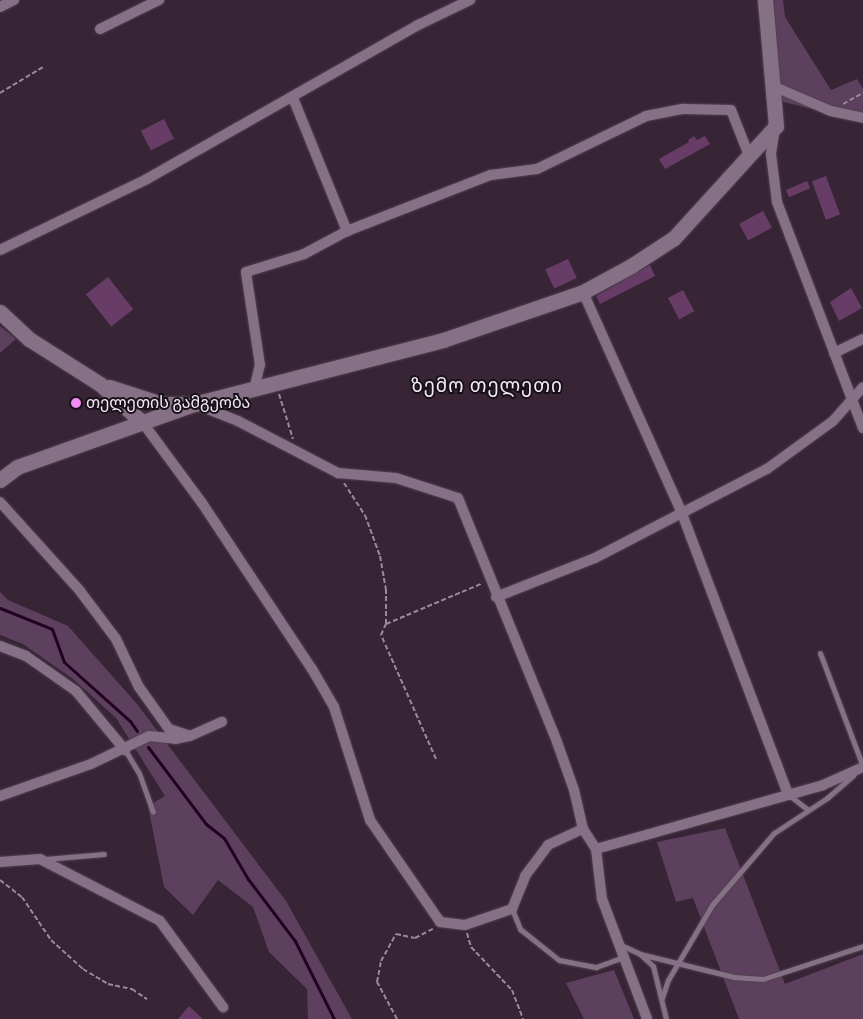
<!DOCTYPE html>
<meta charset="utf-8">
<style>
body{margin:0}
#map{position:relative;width:863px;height:1019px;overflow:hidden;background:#372536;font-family:Cabin,"Noto Sans Georgian",sans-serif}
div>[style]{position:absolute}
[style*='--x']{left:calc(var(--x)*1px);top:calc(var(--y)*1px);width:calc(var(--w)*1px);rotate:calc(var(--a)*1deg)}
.green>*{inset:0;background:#5d405d}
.stream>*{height:3px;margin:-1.5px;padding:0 1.5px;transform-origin:1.5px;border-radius:1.5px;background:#230024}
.building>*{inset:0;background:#673d67;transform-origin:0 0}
.path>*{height:2px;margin-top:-1px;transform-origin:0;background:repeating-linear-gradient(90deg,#998a98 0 5px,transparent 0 7.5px)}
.roads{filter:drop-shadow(0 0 1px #514251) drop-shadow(0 0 1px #514251)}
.lane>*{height:5px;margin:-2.5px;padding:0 2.5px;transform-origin:2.5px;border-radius:2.5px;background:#867085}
.street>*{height:10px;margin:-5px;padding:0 5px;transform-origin:5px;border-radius:5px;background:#867085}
.secondary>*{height:15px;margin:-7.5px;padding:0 7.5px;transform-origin:7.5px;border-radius:7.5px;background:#867085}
.dots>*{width:14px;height:14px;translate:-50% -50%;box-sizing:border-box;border:2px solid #191119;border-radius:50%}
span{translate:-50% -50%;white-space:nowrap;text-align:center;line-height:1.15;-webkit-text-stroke:4px #191119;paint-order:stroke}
.poi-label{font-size:16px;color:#f4e8f4}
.left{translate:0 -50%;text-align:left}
.quarter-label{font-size:19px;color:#f4e8f4;letter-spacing:1px}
</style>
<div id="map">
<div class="green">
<i style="clip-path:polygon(757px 0,783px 0,785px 17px,831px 90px,857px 79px,863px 89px,863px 122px,784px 102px,768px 89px)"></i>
<i style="clip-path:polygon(0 326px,16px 339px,0 353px)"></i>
<i style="clip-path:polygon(0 592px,8px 600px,68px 626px,137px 704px,286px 901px,352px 1019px,308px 1019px,307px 989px,269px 952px,253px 907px,218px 880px,193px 915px,164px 887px,148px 806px,165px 796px,116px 718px,73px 679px,23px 644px,0 635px)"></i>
<i style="clip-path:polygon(725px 828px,785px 984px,863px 954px,863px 1019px,739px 1019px,693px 898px,676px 902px,657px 842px)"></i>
<i style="clip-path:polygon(614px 970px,634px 1019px,584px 1019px,566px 983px)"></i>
</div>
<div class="stream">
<i style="--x:0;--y:608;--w:56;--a:22"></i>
<i style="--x:52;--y:629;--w:35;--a:70"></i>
<i style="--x:64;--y:662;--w:89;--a:41.8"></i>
<i style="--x:130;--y:721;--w:12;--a:55"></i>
<i style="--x:148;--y:747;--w:96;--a:53"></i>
<i style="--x:206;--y:824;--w:23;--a:38"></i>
<i style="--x:224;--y:838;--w:48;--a:59.7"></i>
<i style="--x:248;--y:879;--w:78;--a:52.8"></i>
<i style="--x:295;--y:941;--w:87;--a:63.4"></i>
</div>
<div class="building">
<i style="left:164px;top:119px;width:22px;height:26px;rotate:63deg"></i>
<i style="clip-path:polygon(694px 136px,697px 140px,705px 136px,710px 144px,665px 169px,659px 159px,689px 142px,688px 140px)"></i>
<i style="left:826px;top:176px;width:41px;height:15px;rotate:70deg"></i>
<i style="left:807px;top:181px;width:8px;height:23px;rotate:67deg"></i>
<i style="left:763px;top:211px;width:19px;height:27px;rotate:62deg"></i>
<i style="left:568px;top:259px;width:21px;height:25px;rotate:65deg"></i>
<i style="clip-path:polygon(650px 265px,655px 276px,600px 304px,596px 296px)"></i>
<i style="left:108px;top:277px;width:41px;height:28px;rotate:52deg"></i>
<i style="clip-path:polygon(851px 288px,862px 308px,839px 321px,830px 302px)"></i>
<i style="left:683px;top:290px;width:24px;height:17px;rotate:62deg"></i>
<i style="clip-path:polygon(189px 1006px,203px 1019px,178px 1019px)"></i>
</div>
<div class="path">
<i style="--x:0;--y:93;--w:52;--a:-31"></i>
<i style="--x:843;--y:104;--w:23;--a:-29"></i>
<i style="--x:279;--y:394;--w:47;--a:72.7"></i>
<i style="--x:344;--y:483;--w:38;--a:57"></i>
<i style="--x:365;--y:515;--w:44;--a:69.9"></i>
<i style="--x:380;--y:556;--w:34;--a:80"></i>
<i style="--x:386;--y:589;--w:35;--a:90"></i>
<i style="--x:436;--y:759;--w:136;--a:-113.9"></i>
<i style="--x:381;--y:635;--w:12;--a:-66"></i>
<i style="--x:386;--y:624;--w:105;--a:-22.9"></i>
<i style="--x:0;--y:880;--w:28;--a:38"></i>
<i style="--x:22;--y:897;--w:52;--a:56"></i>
<i style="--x:51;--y:940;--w:43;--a:42.2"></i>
<i style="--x:83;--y:969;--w:29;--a:31"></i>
<i style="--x:108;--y:984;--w:25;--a:12"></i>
<i style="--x:132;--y:989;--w:18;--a:34"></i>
<i style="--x:467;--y:933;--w:15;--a:74"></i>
<i style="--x:471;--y:947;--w:59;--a:46.4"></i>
<i style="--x:512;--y:990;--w:31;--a:69"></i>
<i style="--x:397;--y:1019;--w:42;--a:-118.4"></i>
<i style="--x:377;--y:982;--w:21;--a:-79"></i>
<i style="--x:381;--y:961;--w:31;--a:-61"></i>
<i style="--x:396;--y:934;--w:19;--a:12"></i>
<i style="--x:415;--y:938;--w:20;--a:-27"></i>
</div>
<div class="roads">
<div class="lane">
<i style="--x:820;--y:653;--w:122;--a:69.3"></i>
<i style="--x:125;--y:750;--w:27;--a:59"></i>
<i style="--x:139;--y:773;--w:41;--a:70.3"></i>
<i style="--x:789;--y:795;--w:24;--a:38"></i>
<i style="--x:45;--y:859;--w:59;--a:-4.8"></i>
<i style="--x:512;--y:909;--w:22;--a:68"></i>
<i style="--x:520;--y:929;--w:50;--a:38.5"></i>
<i style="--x:559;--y:960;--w:38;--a:11"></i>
<i style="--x:596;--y:967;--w:29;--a:-20"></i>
<i style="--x:621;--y:945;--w:21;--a:25"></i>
<i style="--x:640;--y:954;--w:18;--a:43"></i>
<i style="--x:653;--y:966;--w:55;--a:76.2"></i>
<i style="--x:640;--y:954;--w:97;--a:13.7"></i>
<i style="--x:734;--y:977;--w:29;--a:4"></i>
<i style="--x:763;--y:979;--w:105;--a:-18.3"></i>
<i style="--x:662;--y:998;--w:19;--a:-72"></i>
<i style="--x:668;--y:980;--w:87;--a:-59.6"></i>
<i style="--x:712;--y:905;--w:95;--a:-49.3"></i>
<i style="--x:774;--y:833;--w:64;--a:-33.4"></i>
<i style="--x:827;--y:798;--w:35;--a:-41"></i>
</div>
<div class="street">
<i style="--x:0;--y:7;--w:16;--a:-27"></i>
<i style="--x:100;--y:29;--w:66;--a:-26.2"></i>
<i style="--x:775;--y:87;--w:61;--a:23.2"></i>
<i style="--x:831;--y:111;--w:33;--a:12"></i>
<i style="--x:293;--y:98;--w:144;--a:67.9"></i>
<i style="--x:775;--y:128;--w:26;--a:99"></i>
<i style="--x:771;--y:154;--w:48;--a:82.9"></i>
<i style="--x:777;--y:202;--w:242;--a:69.2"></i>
<i style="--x:0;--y:250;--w:163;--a:-25.8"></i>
<i style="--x:147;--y:179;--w:312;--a:-29.6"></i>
<i style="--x:418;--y:25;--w:58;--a:-25.7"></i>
<i style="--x:583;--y:292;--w:240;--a:65.9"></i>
<i style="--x:681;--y:511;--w:303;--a:69.3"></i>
<i style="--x:834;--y:353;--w:32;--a:-26"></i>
<i style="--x:254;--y:390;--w:26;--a:-77"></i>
<i style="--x:260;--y:365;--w:94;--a:-98.6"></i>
<i style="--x:246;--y:272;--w:61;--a:-17.2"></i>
<i style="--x:304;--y:254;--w:49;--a:-28.1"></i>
<i style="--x:347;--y:231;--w:155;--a:-21.3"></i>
<i style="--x:491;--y:175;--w:46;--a:-7.4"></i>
<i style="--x:537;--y:169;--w:121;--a:-25.9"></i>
<i style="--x:646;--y:116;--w:38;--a:-11"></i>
<i style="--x:683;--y:109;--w:48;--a:1.2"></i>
<i style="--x:731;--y:110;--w:46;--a:68.4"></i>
<i style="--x:195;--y:404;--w:46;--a:21.6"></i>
<i style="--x:238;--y:421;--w:113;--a:27.5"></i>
<i style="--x:338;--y:473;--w:58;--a:4.9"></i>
<i style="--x:396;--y:478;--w:65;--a:17.9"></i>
<i style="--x:458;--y:498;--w:263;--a:67.9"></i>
<i style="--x:557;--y:742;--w:51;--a:70.5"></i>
<i style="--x:574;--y:790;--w:40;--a:77"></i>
<i style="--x:583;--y:829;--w:24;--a:57"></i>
<i style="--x:596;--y:849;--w:50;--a:83.2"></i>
<i style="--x:602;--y:899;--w:128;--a:69.4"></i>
<i style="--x:143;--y:423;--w:99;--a:53.6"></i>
<i style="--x:202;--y:503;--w:199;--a:56.5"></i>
<i style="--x:312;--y:669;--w:44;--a:59.9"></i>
<i style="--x:334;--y:707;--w:119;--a:72.3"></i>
<i style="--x:370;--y:820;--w:124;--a:55.5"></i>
<i style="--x:440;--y:922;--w:25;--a:7"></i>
<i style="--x:465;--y:925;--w:50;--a:-18.8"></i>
<i style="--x:512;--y:909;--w:35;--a:-68"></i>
<i style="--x:525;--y:876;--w:39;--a:-53"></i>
<i style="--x:548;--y:845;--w:38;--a:-25"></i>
<i style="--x:0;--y:502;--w:120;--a:48"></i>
<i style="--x:80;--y:591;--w:60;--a:53.1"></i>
<i style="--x:116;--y:639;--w:53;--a:64.4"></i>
<i style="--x:139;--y:687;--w:52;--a:54.5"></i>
<i style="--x:169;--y:729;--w:22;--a:18"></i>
<i style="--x:190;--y:736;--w:35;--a:-24"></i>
<i style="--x:496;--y:597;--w:106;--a:-21.5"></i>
<i style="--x:595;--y:558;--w:194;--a:-27.4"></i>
<i style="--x:767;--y:469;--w:82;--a:-36"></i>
<i style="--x:833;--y:421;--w:45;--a:-48.6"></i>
<i style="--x:0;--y:646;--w:28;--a:21"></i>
<i style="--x:26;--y:656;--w:61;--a:35"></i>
<i style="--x:76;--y:691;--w:77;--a:50.3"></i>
<i style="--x:0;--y:796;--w:96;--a:-19.4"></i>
<i style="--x:91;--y:764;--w:64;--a:-25.8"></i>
<i style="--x:149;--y:736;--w:27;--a:6"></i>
<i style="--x:176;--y:739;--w:13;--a:-13"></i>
<i style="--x:596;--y:849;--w:236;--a:-15.7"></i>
<i style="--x:823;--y:785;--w:44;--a:-24.2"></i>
<i style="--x:0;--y:862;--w:40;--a:-4.3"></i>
<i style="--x:40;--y:859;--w:135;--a:27.3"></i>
<i style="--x:160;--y:921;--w:107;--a:53.8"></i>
</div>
<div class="secondary">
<i style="--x:0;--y:312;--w:40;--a:43"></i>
<i style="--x:29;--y:339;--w:84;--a:32.4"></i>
<i style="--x:100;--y:384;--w:58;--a:42.2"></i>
<i style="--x:109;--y:387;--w:56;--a:17.8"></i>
<i style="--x:162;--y:404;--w:23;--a:0"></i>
<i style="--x:0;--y:480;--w:21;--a:-37"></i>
<i style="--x:17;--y:467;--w:188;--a:-19.6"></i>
<i style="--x:194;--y:404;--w:257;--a:-14.4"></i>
<i style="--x:443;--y:340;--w:148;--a:-18.9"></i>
<i style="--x:583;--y:292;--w:55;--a:-28.4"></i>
<i style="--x:631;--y:266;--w:51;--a:-33.1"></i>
<i style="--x:674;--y:238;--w:151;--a:-47.7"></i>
<i style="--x:776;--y:126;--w:126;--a:-95"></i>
</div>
</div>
<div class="dots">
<i style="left:76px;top:403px;background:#f28af3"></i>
</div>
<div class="poi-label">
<span class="left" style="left:86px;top:403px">თელეთის გამგეობა</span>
</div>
<div class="quarter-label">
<span style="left:487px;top:386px">ზემო თელეთი</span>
</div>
</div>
